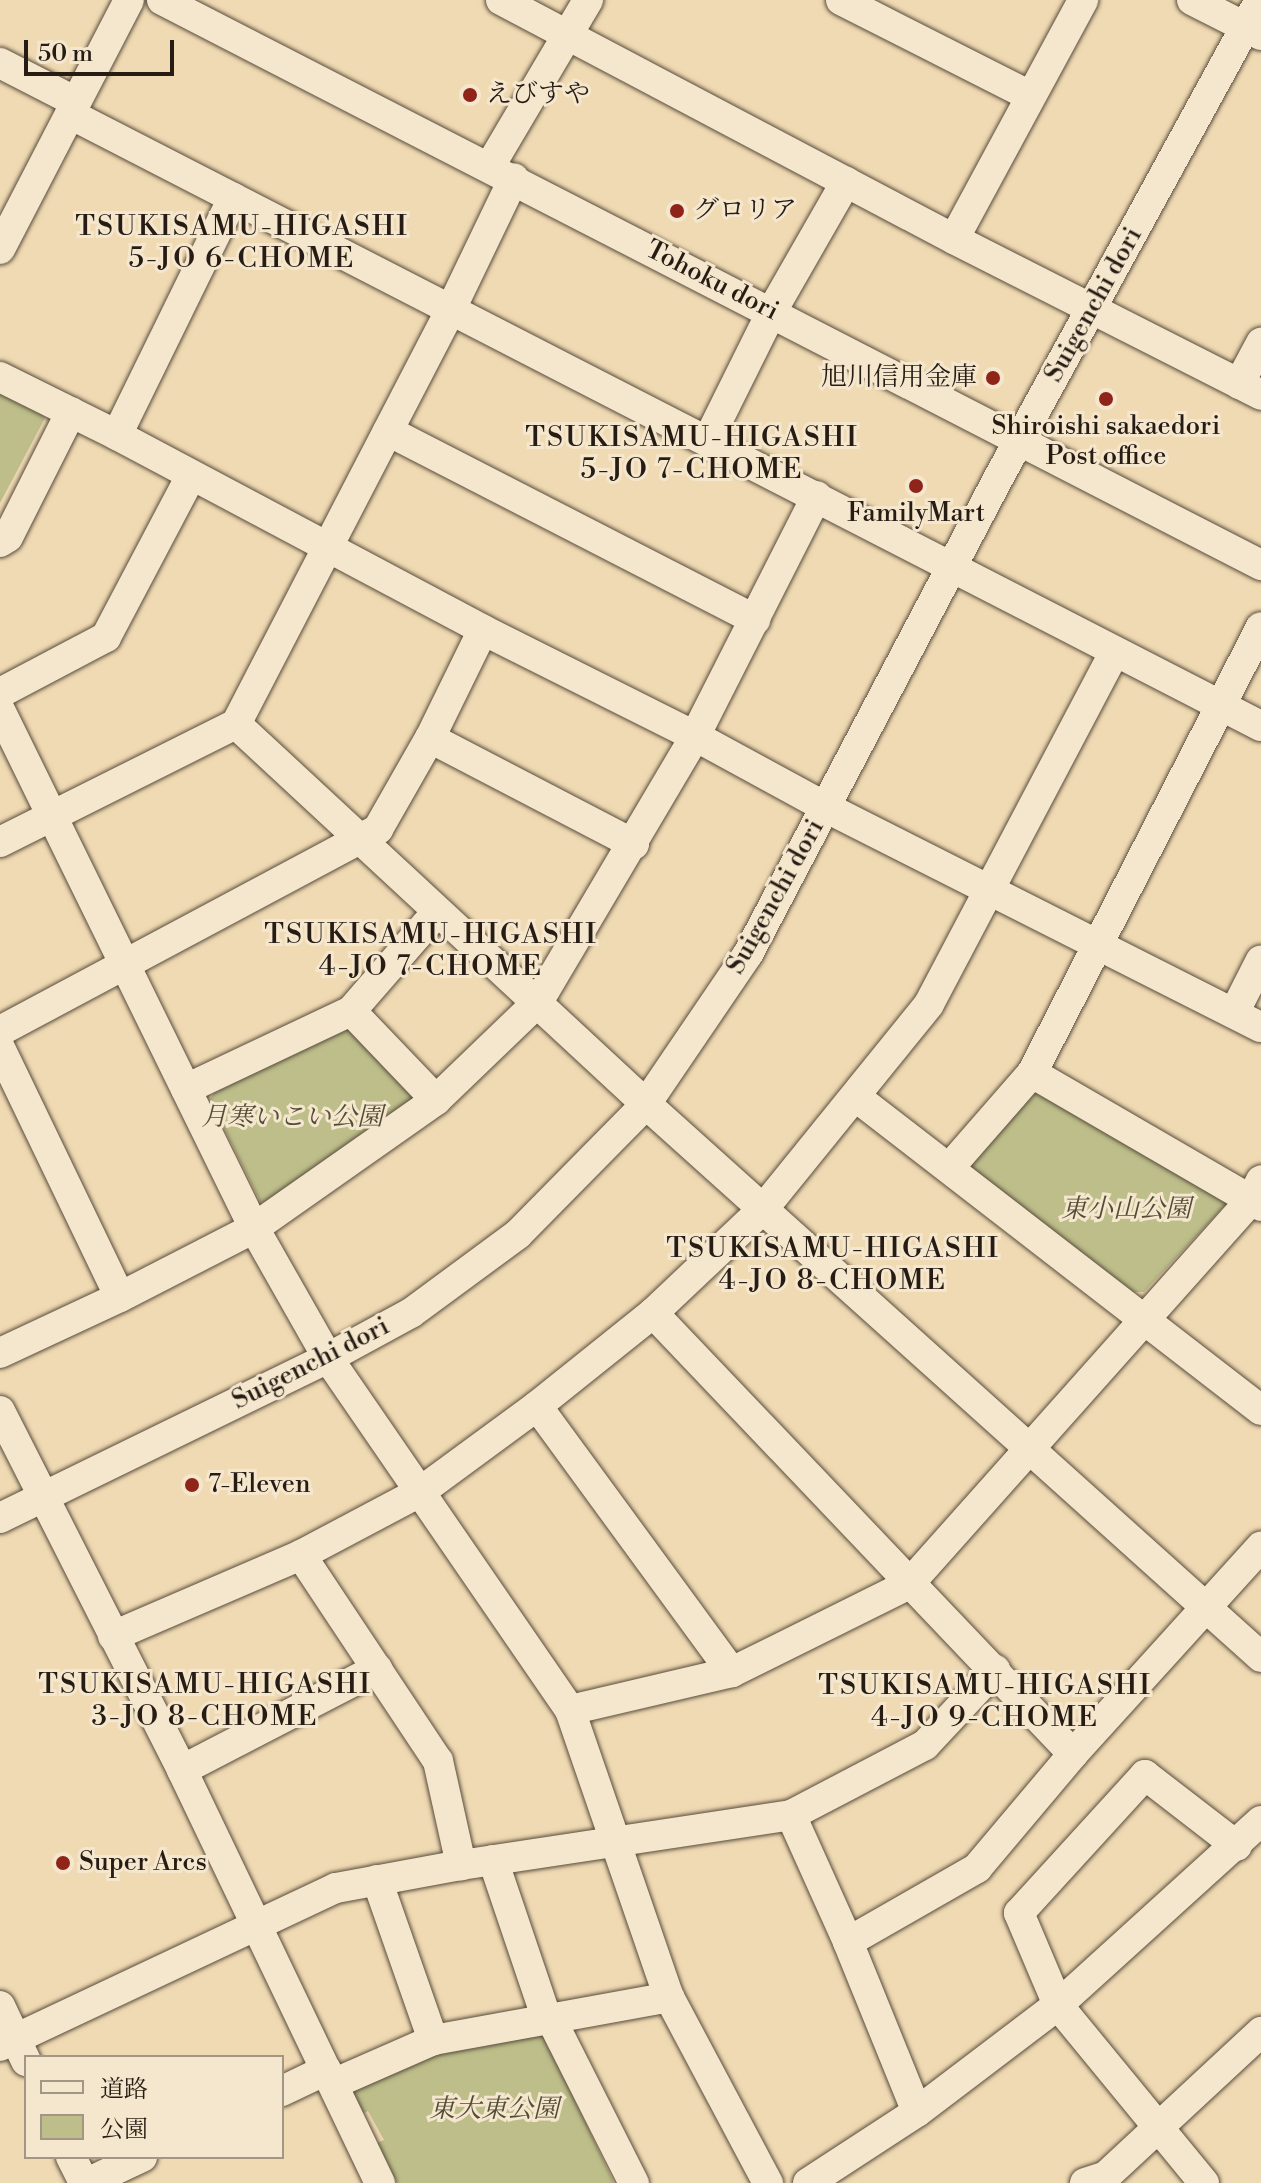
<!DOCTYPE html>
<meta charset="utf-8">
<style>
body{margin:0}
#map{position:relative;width:1261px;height:2183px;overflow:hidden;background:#f0dab3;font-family:"Libre Bodoni","Noto Serif JP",serif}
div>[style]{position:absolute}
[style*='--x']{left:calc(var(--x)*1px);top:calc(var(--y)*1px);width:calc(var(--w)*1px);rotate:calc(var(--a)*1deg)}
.green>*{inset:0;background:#bdbe8a}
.roads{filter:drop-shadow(0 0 2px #584c3c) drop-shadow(0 0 2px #584c3c)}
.minor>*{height:30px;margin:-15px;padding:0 15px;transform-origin:15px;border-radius:15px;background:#f5e7ce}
.dots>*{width:22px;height:22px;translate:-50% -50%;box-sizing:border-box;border:4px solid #f5e7ce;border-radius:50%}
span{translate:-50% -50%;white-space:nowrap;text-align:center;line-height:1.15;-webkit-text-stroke:6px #f5e7ce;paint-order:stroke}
.poi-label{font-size:26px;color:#261c14}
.left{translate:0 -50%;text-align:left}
.right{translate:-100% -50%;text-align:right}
.street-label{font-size:26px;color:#261c14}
.park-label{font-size:26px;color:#534d37;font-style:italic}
.neighbourhood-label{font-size:28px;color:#261c14;letter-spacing:2px}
.legend{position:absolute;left:24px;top:2055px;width:260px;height:104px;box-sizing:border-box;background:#f5e7ce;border:2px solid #a29684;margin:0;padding:10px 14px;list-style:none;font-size:24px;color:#261c14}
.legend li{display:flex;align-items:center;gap:16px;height:40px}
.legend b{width:40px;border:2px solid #a29684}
.scale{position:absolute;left:24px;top:40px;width:150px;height:36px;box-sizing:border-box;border:4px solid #261c14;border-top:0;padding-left:10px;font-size:24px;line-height:28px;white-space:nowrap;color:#261c14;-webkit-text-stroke:6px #f5e7ce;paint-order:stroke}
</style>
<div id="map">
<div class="green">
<i style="clip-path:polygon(0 390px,39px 409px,45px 418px,0 503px)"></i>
<i style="clip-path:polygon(345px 1026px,418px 1095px,270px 1204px,260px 1201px,210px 1100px,214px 1092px)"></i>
<i style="clip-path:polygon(1036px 1088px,1229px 1201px,1144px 1292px,1133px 1292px,967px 1167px)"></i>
<i style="clip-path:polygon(541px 2028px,614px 2183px,397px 2183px,377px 2143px,384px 2140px,368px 2111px,362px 2114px,349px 2084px,426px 2048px)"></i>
</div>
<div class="roads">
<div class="minor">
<i style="--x:162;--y:0;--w:1236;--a:27.21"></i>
<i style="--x:501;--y:0;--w:512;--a:27.82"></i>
<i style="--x:954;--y:239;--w:344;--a:26.9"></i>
<i style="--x:841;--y:0;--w:212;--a:26.9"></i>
<i style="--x:1192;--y:0;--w:77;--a:26.9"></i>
<i style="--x:0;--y:63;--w:85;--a:27.2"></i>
<i style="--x:70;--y:114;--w:1339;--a:27.2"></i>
<i style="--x:490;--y:166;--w:193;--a:-59.4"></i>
<i style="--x:954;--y:239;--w:272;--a:-61.6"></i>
<i style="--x:0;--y:249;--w:280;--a:-62.6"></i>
<i style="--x:0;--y:377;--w:131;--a:26.4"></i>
<i style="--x:117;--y:435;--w:415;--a:28"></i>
<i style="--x:483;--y:630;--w:237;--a:26.6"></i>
<i style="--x:695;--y:736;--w:148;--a:28.6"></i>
<i style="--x:825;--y:807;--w:488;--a:26.8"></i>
<i style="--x:1239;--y:384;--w:47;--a:-61.8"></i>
<i style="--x:388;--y:431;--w:413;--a:27.2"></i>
<i style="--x:117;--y:435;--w:264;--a:-63.9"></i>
<i style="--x:708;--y:440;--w:144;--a:-63.6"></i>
<i style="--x:772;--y:311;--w:149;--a:-60.2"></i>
<i style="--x:0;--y:542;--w:9;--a:-32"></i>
<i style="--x:8;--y:537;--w:140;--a:-63.3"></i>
<i style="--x:0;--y:693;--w:120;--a:-27.8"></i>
<i style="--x:106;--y:637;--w:182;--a:-62.2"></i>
<i style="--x:0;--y:710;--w:577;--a:63.88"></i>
<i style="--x:254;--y:1228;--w:150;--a:60.4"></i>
<i style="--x:328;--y:1358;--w:427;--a:55.5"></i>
<i style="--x:570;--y:1710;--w:304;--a:71"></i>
<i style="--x:669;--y:1997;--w:211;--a:62"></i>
<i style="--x:236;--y:724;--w:559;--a:42.83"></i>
<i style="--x:646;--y:1104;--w:827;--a:41.96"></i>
<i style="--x:430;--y:738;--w:230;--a:27.5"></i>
<i style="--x:0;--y:842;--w:264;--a:-26.6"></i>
<i style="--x:236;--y:724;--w:467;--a:-62.6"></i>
<i style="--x:451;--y:309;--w:145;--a:-64.3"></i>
<i style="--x:351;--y:1011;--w:123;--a:46.3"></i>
<i style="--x:1234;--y:1013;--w:59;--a:-63"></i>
<i style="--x:0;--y:1031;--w:429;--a:-28.1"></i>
<i style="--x:378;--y:829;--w:105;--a:-60.3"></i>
<i style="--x:430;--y:738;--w:120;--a:-63.9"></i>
<i style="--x:0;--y:1048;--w:276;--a:64.3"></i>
<i style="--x:1032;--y:1073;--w:265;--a:30.1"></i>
<i style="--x:186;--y:1089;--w:183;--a:-25.3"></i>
<i style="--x:351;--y:1011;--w:131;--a:-49"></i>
<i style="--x:856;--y:1097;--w:512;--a:37.7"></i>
<i style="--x:950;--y:1167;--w:125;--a:-48.9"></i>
<i style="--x:1032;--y:1073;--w:501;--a:-62.82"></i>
<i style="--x:653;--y:1313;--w:609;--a:46.4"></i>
<i style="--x:0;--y:1353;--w:132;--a:-25"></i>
<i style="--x:120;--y:1297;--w:151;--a:-27.2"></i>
<i style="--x:254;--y:1228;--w:223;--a:-35.1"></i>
<i style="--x:436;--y:1100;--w:141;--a:-43.9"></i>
<i style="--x:538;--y:1002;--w:309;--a:-59.4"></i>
<i style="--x:695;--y:736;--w:269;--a:-63.1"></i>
<i style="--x:537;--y:1406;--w:330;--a:53.8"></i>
<i style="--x:0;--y:1411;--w:402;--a:63.1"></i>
<i style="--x:182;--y:1770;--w:458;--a:64.4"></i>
<i style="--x:0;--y:1518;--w:365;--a:-26"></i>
<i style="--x:328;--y:1358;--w:94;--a:-28.5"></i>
<i style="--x:411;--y:1313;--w:133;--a:-36.4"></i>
<i style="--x:518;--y:1234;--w:182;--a:-45.4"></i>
<i style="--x:646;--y:1104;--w:181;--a:-55.8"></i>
<i style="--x:748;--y:954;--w:539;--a:-62.25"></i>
<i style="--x:999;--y:477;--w:544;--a:-61.31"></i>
<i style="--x:301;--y:1555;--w:247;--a:56.4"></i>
<i style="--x:438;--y:1761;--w:107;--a:77.5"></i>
<i style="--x:113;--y:1636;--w:205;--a:-23.3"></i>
<i style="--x:301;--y:1555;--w:135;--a:-27.9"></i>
<i style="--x:420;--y:1492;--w:145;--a:-36.3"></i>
<i style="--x:537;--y:1406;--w:149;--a:-38.7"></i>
<i style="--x:653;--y:1313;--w:153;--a:-43.4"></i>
<i style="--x:764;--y:1208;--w:262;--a:-51"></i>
<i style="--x:929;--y:1004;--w:397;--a:-62.2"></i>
<i style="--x:570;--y:1710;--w:166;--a:-13.2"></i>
<i style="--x:732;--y:1672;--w:198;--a:-26.4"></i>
<i style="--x:909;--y:1584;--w:514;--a:-48.31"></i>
<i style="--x:1251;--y:1200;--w:22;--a:-63"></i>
<i style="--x:182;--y:1770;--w:220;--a:-27.4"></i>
<i style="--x:791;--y:1815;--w:139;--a:65.8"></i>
<i style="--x:848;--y:1942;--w:183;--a:67.9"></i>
<i style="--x:493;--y:1860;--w:166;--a:71.3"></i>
<i style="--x:377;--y:1880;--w:170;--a:70.7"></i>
<i style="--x:848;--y:1942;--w:149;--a:-29.8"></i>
<i style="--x:977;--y:1868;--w:149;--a:-49.9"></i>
<i style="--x:1073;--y:1754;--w:280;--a:-47.8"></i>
<i style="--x:0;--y:2006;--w:61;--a:64.7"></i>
<i style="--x:550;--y:2017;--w:186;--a:63.2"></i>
<i style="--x:0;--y:2046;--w:371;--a:-25.2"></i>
<i style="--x:336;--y:1888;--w:127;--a:-10.4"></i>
<i style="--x:461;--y:1865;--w:334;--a:-8.6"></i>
<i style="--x:791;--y:1815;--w:151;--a:-27.6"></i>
<i style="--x:925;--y:1745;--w:103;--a:-47"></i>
<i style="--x:333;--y:2084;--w:109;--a:-23.7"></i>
<i style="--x:433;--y:2040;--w:240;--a:-10.3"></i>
<i style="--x:282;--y:2091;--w:49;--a:-25.5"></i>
<i style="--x:71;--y:2157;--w:29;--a:63"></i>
<i style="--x:87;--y:2183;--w:61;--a:-25.3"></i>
<i style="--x:808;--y:2183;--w:130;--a:-33.1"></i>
<i style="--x:917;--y:2112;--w:177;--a:-37.2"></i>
<i style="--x:1058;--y:2005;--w:274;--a:-42.2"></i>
<i style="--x:1085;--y:2183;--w:22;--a:-18"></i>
<i style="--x:1106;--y:2176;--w:212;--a:-42.9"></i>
<i style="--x:1204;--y:2183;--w:230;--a:-129.4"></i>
<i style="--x:1058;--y:2005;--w:100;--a:-113"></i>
<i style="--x:1019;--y:1913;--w:187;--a:-47.6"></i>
<i style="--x:1145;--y:1775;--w:116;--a:37.7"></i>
</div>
</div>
<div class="dots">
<i style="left:470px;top:95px;background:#8f2418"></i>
<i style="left:677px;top:211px;background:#8f2418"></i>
<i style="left:993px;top:378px;background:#8f2418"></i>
<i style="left:1106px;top:399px;background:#8f2418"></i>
<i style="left:916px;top:486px;background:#8f2418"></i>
<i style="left:192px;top:1485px;background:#8f2418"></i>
<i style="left:63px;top:1863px;background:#8f2418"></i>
</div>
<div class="poi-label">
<span class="left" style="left:486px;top:95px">えびすや</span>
<span class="left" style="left:693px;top:211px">グロリア</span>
<span class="right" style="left:977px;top:378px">旭川信用金庫</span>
<span style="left:1106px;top:442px">Shiroishi sakaedori<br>Post office</span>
<span style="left:916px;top:514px">FamilyMart</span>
<span class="left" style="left:208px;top:1485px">7-Eleven</span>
<span class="left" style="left:79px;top:1863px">Super Arcs</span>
</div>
<div class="street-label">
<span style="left:712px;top:281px;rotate:27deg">Tohoku dori</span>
<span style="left:1094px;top:305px;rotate:-61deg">Suigenchi dori</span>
<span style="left:776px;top:897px;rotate:-61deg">Suigenchi dori</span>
<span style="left:311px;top:1364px;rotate:-27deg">Suigenchi dori</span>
</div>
<div class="park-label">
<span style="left:292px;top:1118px">月寒いこい公園</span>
<span style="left:1126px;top:1210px">東小山公園</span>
<span style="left:494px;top:2110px">東大東公園</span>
</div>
<div class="neighbourhood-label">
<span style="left:242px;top:243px">TSUKISAMU-HIGASHI<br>5-JO 6-CHOME</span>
<span style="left:692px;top:454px">TSUKISAMU-HIGASHI<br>5-JO 7-CHOME</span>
<span style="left:431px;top:951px">TSUKISAMU-HIGASHI<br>4-JO 7-CHOME</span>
<span style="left:833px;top:1265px">TSUKISAMU-HIGASHI<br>4-JO 8-CHOME</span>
<span style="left:205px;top:1701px">TSUKISAMU-HIGASHI<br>3-JO 8-CHOME</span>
<span style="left:985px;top:1702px">TSUKISAMU-HIGASHI<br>4-JO 9-CHOME</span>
</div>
<ul class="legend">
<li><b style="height:10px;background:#f5e7ce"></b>道路</li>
<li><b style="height:22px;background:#bdbe8a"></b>公園</li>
</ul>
<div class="scale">50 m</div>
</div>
